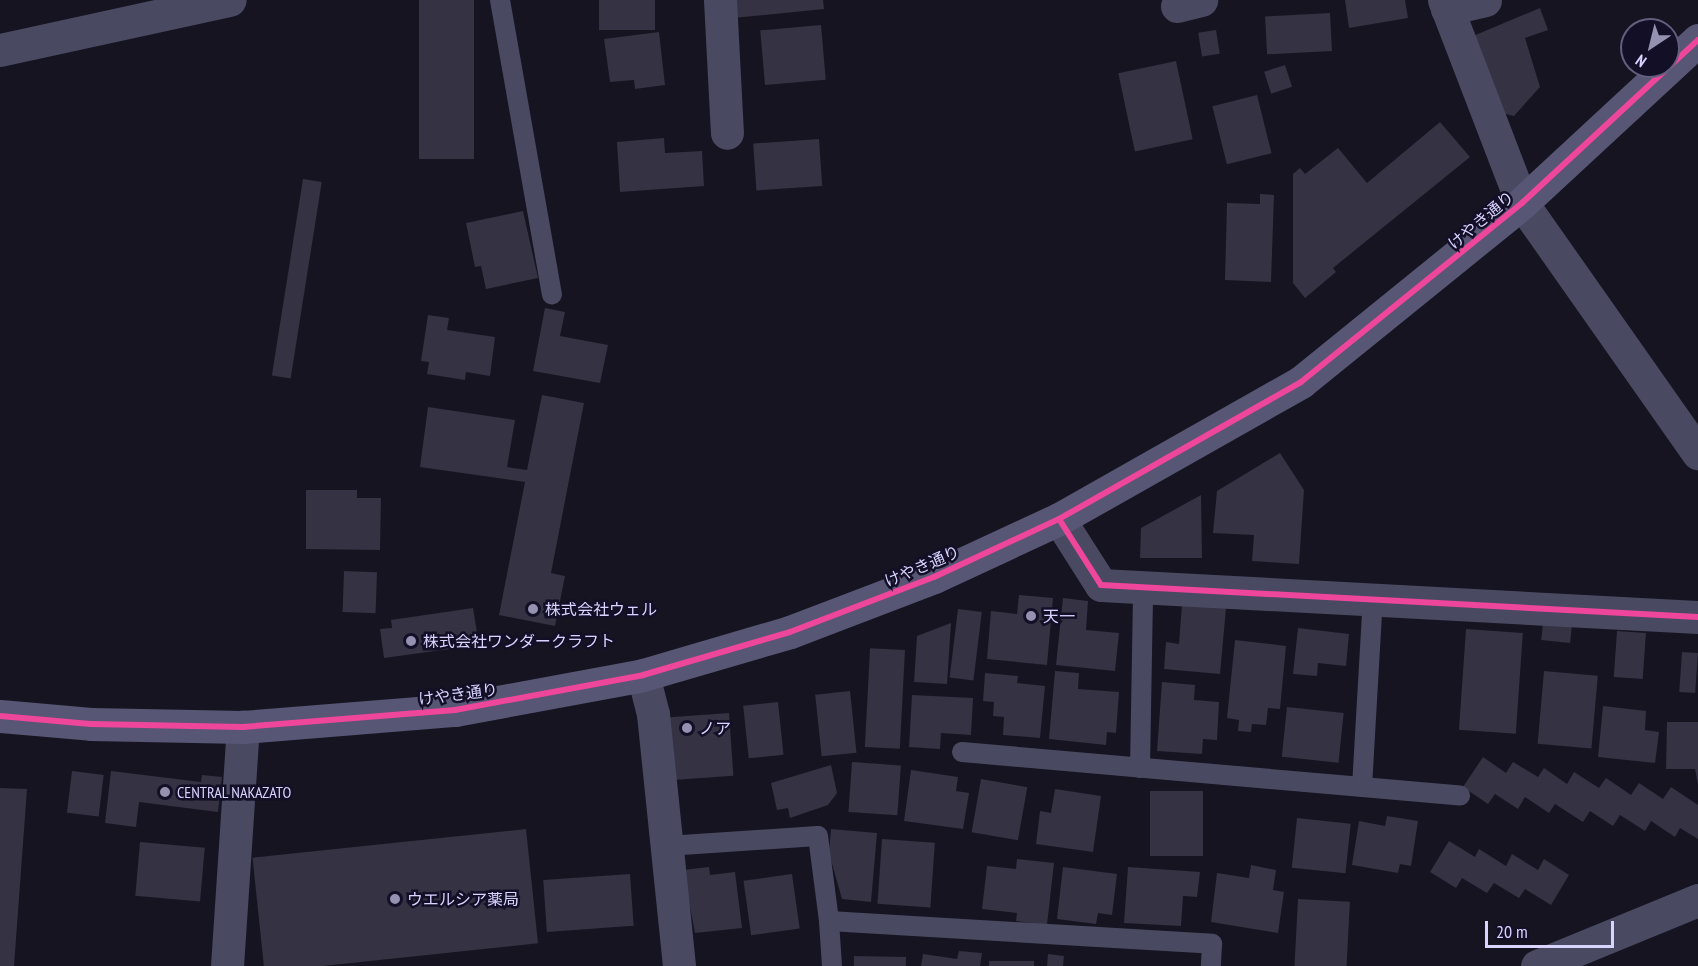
<!DOCTYPE html>
<meta charset="utf-8">
<style>
body{margin:0}
#map{position:relative;width:1698px;height:966px;overflow:hidden;background:#161421;font-family:"PT Sans Narrow","Noto Sans JP",sans-serif}
div>[style]{position:absolute}
[style*='--x']{left:calc(var(--x)*1px);top:calc(var(--y)*1px);width:calc(var(--w)*1px);rotate:calc(var(--a)*1deg)}
.building>*{inset:0;background:#343243;transform-origin:0 0}
.lane>*{height:20px;margin:-10px;padding:0 10px;transform-origin:10px;border-radius:10px;background:#4a4962}
.street>*{height:33px;margin:-16.5px;padding:0 16.5px;transform-origin:16.5px;border-radius:16.5px;background:#4a4962}
.secondary>*{height:33px;margin:-16.5px;padding:0 16.5px;transform-origin:16.5px;border-radius:16.5px;background:#575674}
.cycleway>*{height:6px;margin:-3px;padding:0 3px;transform-origin:3px;border-radius:3px;background:#ed469a}
.dots>*{width:16px;height:16px;translate:-50% -50%;box-sizing:border-box;border:3px solid #130f26;border-radius:50%}
span{translate:-50% -50%;white-space:nowrap;text-align:center;line-height:1.15;-webkit-text-stroke:5px #130f26;paint-order:stroke}
.street-label{font-size:16px;color:#d9d4ff}
.poi-label{font-size:16px;color:#d9d4ff}
.left{translate:0 -50%;text-align:left}
.north{position:absolute;left:1620px;top:18px;width:60px;height:60px;box-sizing:border-box;background:#130f26;border:2px solid #625e7d;border-radius:50%;rotate:215deg;font-size:16px;font-weight:700;line-height:24px;text-align:center;color:#d9d4ff}
.north::after{content:'';display:block;margin:auto;width:21px;height:27px;background:#9591b1;clip-path:polygon(50% 0,100% 100%,50% 72%,0 100%)}
.scale{position:absolute;left:1485px;top:921px;width:129px;height:27px;box-sizing:border-box;border:3px solid #d9d4ff;border-top:0;padding-left:8px;font-size:18px;line-height:21px;white-space:nowrap;color:#d9d4ff;-webkit-text-stroke:4px #130f26;paint-order:stroke}
</style>
<div id="map">
<div class="building">
<i style="left:419px;top:0;width:55px;height:159px"></i>
<i style="left:599px;top:0;width:56px;height:30px"></i>
<i style="clip-path:polygon(731px 0,823px 0,824px 9px,733px 18px)"></i>
<i style="clip-path:polygon(1345px 0,1405px 0,1408px 18px,1349px 28px)"></i>
<i style="clip-path:polygon(1540px 8px,1548px 30px,1525px 38px,1540px 87px,1514px 116px,1497px 112px,1473px 36px)"></i>
<i style="left:1330px;top:13px;width:38px;height:65px;rotate:87deg"></i>
<i style="left:821px;top:25px;width:55px;height:61px;rotate:85deg"></i>
<i style="left:1216px;top:30px;width:24px;height:18px;rotate:81deg"></i>
<i style="clip-path:polygon(659px 32px,665px 85px,635px 89px,634px 80px,610px 82px,604px 39px)"></i>
<i style="left:1176px;top:61px;width:80px;height:59px;rotate:78deg"></i>
<i style="left:1285px;top:65px;width:23px;height:22px;rotate:72deg"></i>
<i style="left:1257px;top:95px;width:60px;height:46px;rotate:76deg"></i>
<i style="clip-path:polygon(1440px 122px,1470px 157px,1333px 268px,1336px 272px,1305px 298px,1293px 283px,1293px 174px,1300px 168px,1305px 174px,1338px 148px,1367px 183px)"></i>
<i style="clip-path:polygon(664px 138px,665px 153px,702px 151px,704px 186px,620px 192px,617px 142px)"></i>
<i style="left:819px;top:139px;width:47px;height:66px;rotate:86deg"></i>
<i style="left:303px;top:179px;width:19px;height:199px;rotate:9deg"></i>
<i style="clip-path:polygon(1260px 194px,1274px 195px,1271px 282px,1225px 280px,1227px 203px,1260px 204px)"></i>
<i style="clip-path:polygon(523px 211px,538px 278px,486px 289px,481px 266px,475px 267px,466px 223px)"></i>
<i style="clip-path:polygon(545px 308px,565px 312px,560px 336px,608px 345px,600px 383px,533px 371px)"></i>
<i style="clip-path:polygon(428px 315px,449px 318px,447px 330px,495px 337px,490px 376px,466px 372px,465px 380px,427px 374px,429px 362px,421px 361px)"></i>
<i style="clip-path:polygon(542px 395px,584px 403px,551px 573px,565px 576px,555px 626px,499px 615px,525px 482px,420px 467px,428px 407px,515px 420px,507px 467px,527px 470px)"></i>
<i style="clip-path:polygon(1280px 453px,1304px 490px,1299px 564px,1252px 561px,1254px 535px,1213px 533px,1217px 491px)"></i>
<i style="clip-path:polygon(306px 490px,357px 490px,357px 498px,381px 498px,380px 550px,306px 549px)"></i>
<i style="clip-path:polygon(1201px 495px,1202px 558px,1140px 558px,1141px 528px)"></i>
<i style="left:344px;top:571px;width:33px;height:41px;rotate:2deg"></i>
<i style="clip-path:polygon(1019px 595px,1053px 598px,1047px 665px,987px 659px,991px 611px,1017px 614px)"></i>
<i style="clip-path:polygon(1063px 598px,1088px 601px,1086px 630px,1119px 633px,1115px 671px,1056px 665px)"></i>
<i style="clip-path:polygon(1182px 604px,1226px 608px,1220px 674px,1164px 669px,1166px 642px,1179px 644px)"></i>
<i style="clip-path:polygon(473px 608px,479px 645px,384px 658px,380px 629px,392px 628px,391px 620px)"></i>
<i style="left:958px;top:609px;width:24px;height:69px;rotate:7deg"></i>
<i style="clip-path:polygon(951px 623px,947px 684px,914px 682px,917px 636px)"></i>
<i style="left:1543px;top:623px;width:29px;height:17px;rotate:6deg"></i>
<i style="clip-path:polygon(1298px 628px,1349px 634px,1346px 666px,1318px 663px,1317px 676px,1293px 674px)"></i>
<i style="left:1466px;top:629px;width:57px;height:101px;rotate:4deg"></i>
<i style="left:1617px;top:631px;width:29px;height:46px;rotate:4deg"></i>
<i style="clip-path:polygon(1235px 640px,1286px 646px,1280px 709px,1268px 708px,1266px 725px,1252px 724px,1251px 732px,1238px 731px,1239px 720px,1227px 718px)"></i>
<i style="left:905px;top:650px;width:99px;height:35px;rotate:93deg"></i>
<i style="left:1682px;top:652px;width:16px;height:40px;rotate:4deg"></i>
<i style="clip-path:polygon(1055px 671px,1079px 673px,1078px 689px,1119px 692px,1116px 733px,1107px 732px,1106px 745px,1049px 739px)"></i>
<i style="left:1544px;top:671px;width:54px;height:73px;rotate:5deg"></i>
<i style="clip-path:polygon(985px 673px,1018px 676px,1017px 683px,1045px 686px,1040px 738px,1003px 735px,1004px 717px,993px 716px,994px 702px,983px 701px)"></i>
<i style="clip-path:polygon(1162px 682px,1195px 685px,1194px 700px,1219px 702px,1217px 740px,1203px 739px,1202px 754px,1157px 751px)"></i>
<i style="left:850px;top:691px;width:62px;height:35px;rotate:84deg"></i>
<i style="clip-path:polygon(912px 695px,973px 698px,971px 735px,941px 733px,940px 749px,909px 747px)"></i>
<i style="left:778px;top:702px;width:53px;height:35px;rotate:84deg"></i>
<i style="clip-path:polygon(1603px 706px,1646px 711px,1645px 730px,1659px 732px,1655px 763px,1598px 757px)"></i>
<i style="left:1287px;top:707px;width:57px;height:50px;rotate:6deg"></i>
<i style="left:729px;top:713px;width:63px;height:63px;rotate:86deg"></i>
<i style="clip-path:polygon(1667px 722px,1698px 722px,1698px 784px,1695px 769px,1666px 769px)"></i>
<i style="clip-path:polygon(1483px 757px,1506px 773px,1513px 762px,1538px 777px,1544px 768px,1567px 784px,1574px 772px,1599px 788px,1606px 778px,1631px 795px,1639px 783px,1663px 799px,1671px 787px,1698px 805px,1698px 839px,1680px 828px,1675px 837px,1651px 821px,1645px 831px,1620px 815px,1613px 826px,1590px 811px,1583px 822px,1555px 804px,1549px 813px,1525px 797px,1518px 809px,1495px 794px,1488px 804px,1463px 787px)"></i>
<i style="left:852px;top:762px;width:49px;height:50px;rotate:4deg"></i>
<i style="clip-path:polygon(831px 765px,837px 793px,828px 805px,790px 818px,788px 808px,777px 810px,771px 783px)"></i>
<i style="clip-path:polygon(911px 770px,958px 777px,956px 791px,969px 793px,963px 829px,904px 821px)"></i>
<i style="left:72px;top:771px;width:32px;height:42px;rotate:7deg"></i>
<i style="clip-path:polygon(111px 771px,201px 782px,202px 775px,222px 777px,218px 812px,139px 802px,136px 827px,105px 823px)"></i>
<i style="left:981px;top:779px;width:47px;height:54px;rotate:10deg"></i>
<i style="clip-path:polygon(0 788px,27px 789px,14px 966px,0 966px)"></i>
<i style="clip-path:polygon(1055px 789px,1101px 796px,1093px 852px,1036px 844px,1040px 811px,1051px 813px)"></i>
<i style="left:1150px;top:791px;width:53px;height:65px"></i>
<i style="clip-path:polygon(1387px 816px,1418px 821px,1411px 866px,1400px 864px,1398px 873px,1352px 865px,1359px 821px,1385px 826px)"></i>
<i style="left:1297px;top:818px;width:54px;height:50px;rotate:6deg"></i>
<i style="left:526px;top:829px;width:115px;height:275px;rotate:84deg"></i>
<i style="clip-path:polygon(831px 829px,877px 833px,871px 902px,842px 899px,829px 853px)"></i>
<i style="left:882px;top:839px;width:53px;height:65px;rotate:4deg"></i>
<i style="clip-path:polygon(1449px 841px,1475px 857px,1479px 849px,1506px 866px,1512px 854px,1538px 870px,1544px 859px,1569px 875px,1551px 905px,1525px 889px,1519px 898px,1494px 883px,1487px 893px,1462px 878px,1456px 888px,1430px 872px)"></i>
<i style="left:140px;top:842px;width:65px;height:54px;rotate:5deg"></i>
<i style="clip-path:polygon(1017px 859px,1054px 863px,1047px 925px,1016px 921px,1017px 913px,982px 909px,987px 866px,1016px 869px)"></i>
<i style="clip-path:polygon(1251px 865px,1276px 870px,1273px 890px,1284px 892px,1278px 933px,1211px 922px,1217px 873px,1249px 878px)"></i>
<i style="clip-path:polygon(709px 867px,710px 875px,735px 872px,742px 928px,695px 933px,683px 870px)"></i>
<i style="clip-path:polygon(1063px 867px,1117px 874px,1112px 915px,1098px 913px,1096px 924px,1057px 919px)"></i>
<i style="clip-path:polygon(1128px 867px,1200px 872px,1197px 897px,1183px 896px,1181px 926px,1124px 923px)"></i>
<i style="left:630px;top:874px;width:52px;height:87px;rotate:86deg"></i>
<i style="left:792px;top:874px;width:55px;height:49px;rotate:82deg"></i>
<i style="left:1298px;top:899px;width:52px;height:67px;rotate:3deg"></i>
<i style="clip-path:polygon(959px 951px,982px 953px,980px 966px,921px 966px,923px 954px,957px 959px)"></i>
<i style="clip-path:polygon(1048px 954px,1064px 956px,1063px 966px,1047px 966px)"></i>
<i style="left:854px;top:956px;width:52px;height:10px;rotate:1deg"></i>
<i style="left:989px;top:961px;width:45px;height:5px"></i>
</div>
<div class="lane">
<i style="--x:500;--y:0;--w:299;--a:80"></i>
<i style="--x:962;--y:752;--w:500;--a:5"></i>
<i style="--x:1140;--y:768;--w:179;--a:-89"></i>
<i style="--x:1362;--y:787;--w:191;--a:-86.7"></i>
<i style="--x:667;--y:846;--w:151;--a:-3.8"></i>
<i style="--x:818;--y:836;--w:86;--a:82.6"></i>
<i style="--x:829;--y:921;--w:384;--a:3.4"></i>
<i style="--x:1212;--y:944;--w:22;--a:93"></i>
<i style="--x:829;--y:921;--w:45;--a:86.2"></i>
</div>
<div class="street">
<i style="--x:720;--y:0;--w:133;--a:87"></i>
<i style="--x:1444;--y:0;--w:217;--a:69"></i>
<i style="--x:1522;--y:203;--w:306;--a:54.9"></i>
<i style="--x:1177;--y:6;--w:25;--a:-14"></i>
<i style="--x:1447;--y:9;--w:39;--a:-13"></i>
<i style="--x:0;--y:50;--w:235;--a:-12.3"></i>
<i style="--x:1059;--y:519;--w:78;--a:57.5"></i>
<i style="--x:1101;--y:585;--w:598;--a:3.07"></i>
<i style="--x:643;--y:675;--w:40;--a:75.6"></i>
<i style="--x:653;--y:714;--w:253;--a:84.1"></i>
<i style="--x:227;--y:966;--w:240;--a:-86.2"></i>
<i style="--x:1537;--y:966;--w:174;--a:-22.3"></i>
</div>
<div class="secondary">
<i style="--x:0;--y:716;--w:91;--a:5"></i>
<i style="--x:91;--y:724;--w:152;--a:1.1"></i>
<i style="--x:243;--y:727;--w:213;--a:-4.6"></i>
<i style="--x:455;--y:710;--w:191;--a:-10.5"></i>
<i style="--x:643;--y:675;--w:153;--a:-16.3"></i>
<i style="--x:790;--y:632;--w:154;--a:-20.9"></i>
<i style="--x:934;--y:577;--w:138;--a:-24.9"></i>
<i style="--x:1059;--y:519;--w:278;--a:-29.5"></i>
<i style="--x:1301;--y:382;--w:284;--a:-39"></i>
<i style="--x:1522;--y:203;--w:240;--a:-42.8"></i>
</div>
<div class="cycleway">
<i style="--x:1059;--y:519;--w:78;--a:57.5"></i>
<i style="--x:1101;--y:585;--w:598;--a:3.07"></i>
<i style="--x:0;--y:716;--w:91;--a:5"></i>
<i style="--x:91;--y:724;--w:152;--a:1.1"></i>
<i style="--x:243;--y:727;--w:213;--a:-4.6"></i>
<i style="--x:455;--y:710;--w:191;--a:-10.5"></i>
<i style="--x:643;--y:675;--w:153;--a:-16.3"></i>
<i style="--x:790;--y:632;--w:154;--a:-20.9"></i>
<i style="--x:934;--y:577;--w:138;--a:-24.9"></i>
<i style="--x:1059;--y:519;--w:278;--a:-29.5"></i>
<i style="--x:1301;--y:382;--w:284;--a:-39"></i>
<i style="--x:1522;--y:203;--w:240;--a:-42.8"></i>
</div>
<div class="dots">
<i style="left:533px;top:609px;background:#9591b1"></i>
<i style="left:1031px;top:616px;background:#9591b1"></i>
<i style="left:411px;top:641px;background:#9591b1"></i>
<i style="left:687px;top:728px;background:#9591b1"></i>
<i style="left:165px;top:792px;background:#9591b1"></i>
<i style="left:395px;top:899px;background:#9591b1"></i>
</div>
<div class="street-label">
<span style="left:1481px;top:220px;rotate:-40deg">けやき通り</span>
<span style="left:922px;top:566px;rotate:-23deg">けやき通り</span>
<span style="left:458px;top:694px;rotate:-7deg">けやき通り</span>
</div>
<div class="poi-label">
<span class="left" style="left:545px;top:609px">株式会社ウェル</span>
<span class="left" style="left:1043px;top:616px">天一</span>
<span class="left" style="left:423px;top:641px">株式会社ワンダークラフト</span>
<span class="left" style="left:699px;top:728px">ノア</span>
<span class="left" style="left:177px;top:792px">CENTRAL NAKAZATO</span>
<span class="left" style="left:407px;top:899px">ウエルシア薬局</span>
</div>
<div class="north">N</div>
<div class="scale">20 m</div>
</div>
